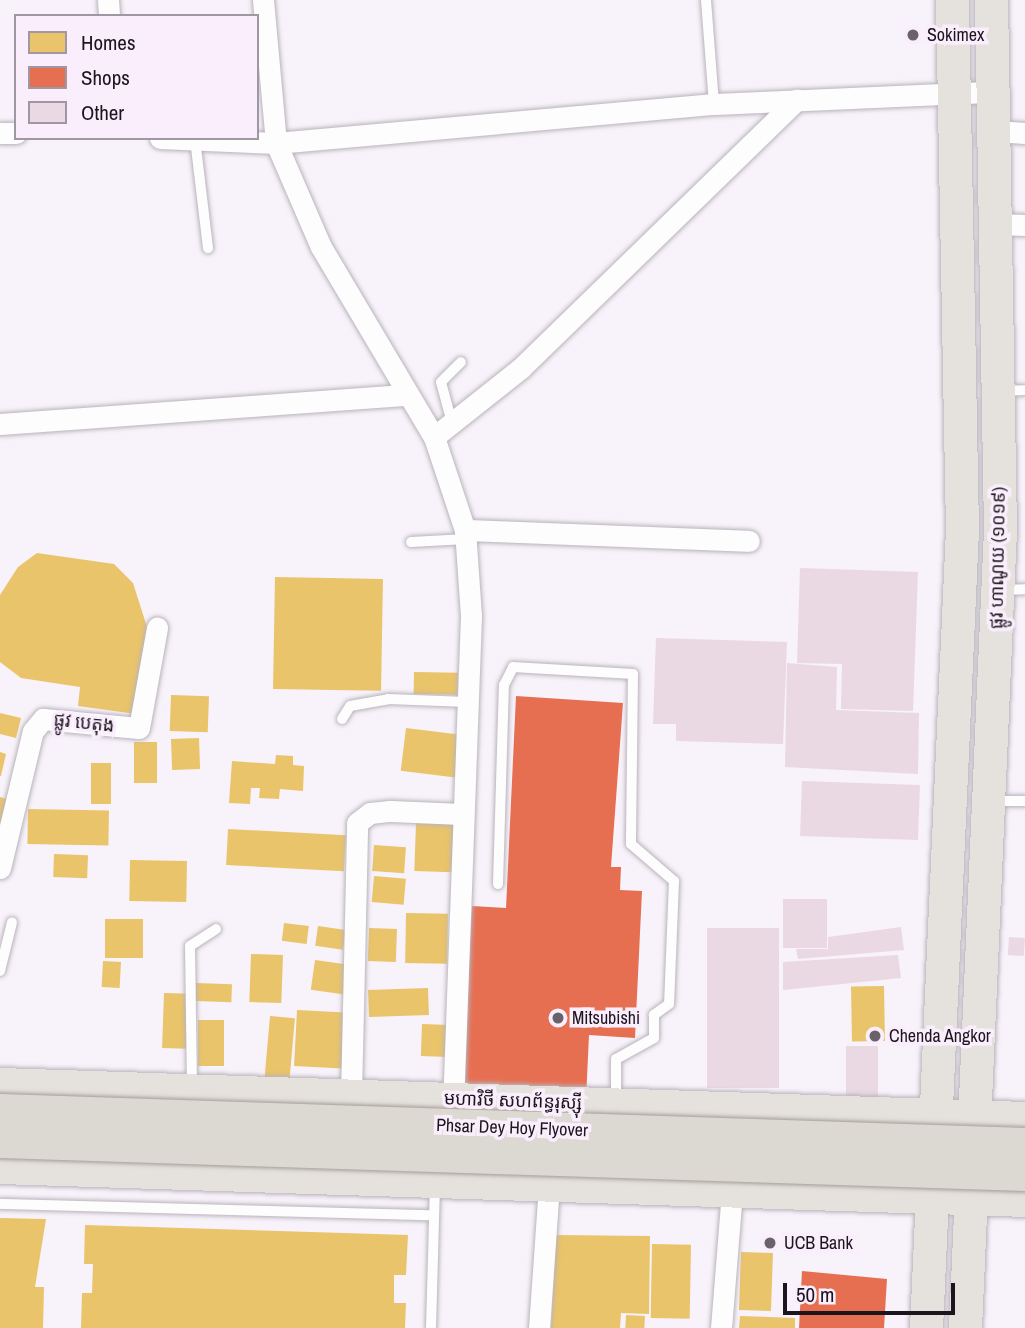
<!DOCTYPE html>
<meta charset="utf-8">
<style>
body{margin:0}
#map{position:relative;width:1025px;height:1328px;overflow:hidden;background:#f8f2fa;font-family:"Archivo Narrow","Noto Sans Khmer",sans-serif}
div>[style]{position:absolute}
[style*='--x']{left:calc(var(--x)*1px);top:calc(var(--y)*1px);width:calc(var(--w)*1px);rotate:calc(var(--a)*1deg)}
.homes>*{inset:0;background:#e9c46a;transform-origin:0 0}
.shops>*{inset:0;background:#e76f51}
.building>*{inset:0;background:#ead9e3;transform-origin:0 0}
.roads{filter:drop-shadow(0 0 2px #b9b3bb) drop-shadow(0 0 2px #b9b3bb)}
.service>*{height:10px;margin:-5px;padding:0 5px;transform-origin:5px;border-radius:5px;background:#fefdfe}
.minor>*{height:21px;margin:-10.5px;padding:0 10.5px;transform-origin:10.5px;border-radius:10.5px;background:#fefdfe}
.primary>*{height:33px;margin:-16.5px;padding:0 16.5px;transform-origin:16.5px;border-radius:16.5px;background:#e5e2dd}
.bridges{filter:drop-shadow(0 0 2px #a59d97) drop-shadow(0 0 2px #a59d97)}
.trunk-bridge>*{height:35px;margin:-17.5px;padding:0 17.5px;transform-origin:17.5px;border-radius:17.5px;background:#dcd8d2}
.dots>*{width:19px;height:19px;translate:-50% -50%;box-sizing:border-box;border:4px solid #faeefd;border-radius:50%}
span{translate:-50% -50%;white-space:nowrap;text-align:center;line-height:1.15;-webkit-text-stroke:7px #faeefd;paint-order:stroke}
.poi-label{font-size:18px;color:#1c151e}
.left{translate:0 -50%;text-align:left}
.street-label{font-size:18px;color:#1c151e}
.legend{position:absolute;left:14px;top:14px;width:245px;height:126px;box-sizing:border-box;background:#faeefd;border:2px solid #a197a4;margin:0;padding:9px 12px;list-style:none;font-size:21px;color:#1c151e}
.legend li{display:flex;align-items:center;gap:14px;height:35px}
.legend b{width:35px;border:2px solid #a197a4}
.scale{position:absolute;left:783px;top:1283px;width:172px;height:32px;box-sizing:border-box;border:4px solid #1c151e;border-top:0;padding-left:9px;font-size:21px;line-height:24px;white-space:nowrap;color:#1c151e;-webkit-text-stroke:5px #faeefd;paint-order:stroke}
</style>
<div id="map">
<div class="homes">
<i style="clip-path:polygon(37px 553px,114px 564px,133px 583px,147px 627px,136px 714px,78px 706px,80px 687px,21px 678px,0 662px,0 595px,18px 567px)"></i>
<i style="left:275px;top:577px;width:108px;height:112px;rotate:1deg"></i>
<i style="left:414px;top:672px;width:44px;height:22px;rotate:1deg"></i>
<i style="left:171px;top:695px;width:38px;height:36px;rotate:2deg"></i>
<i style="clip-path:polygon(0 713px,21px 718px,16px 738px,0 734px)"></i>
<i style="left:406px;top:728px;width:57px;height:43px;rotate:7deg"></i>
<i style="left:199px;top:738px;width:31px;height:28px;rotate:88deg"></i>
<i style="left:134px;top:742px;width:23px;height:41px"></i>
<i style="clip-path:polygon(0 752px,6px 754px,1px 776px,0 776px)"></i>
<i style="clip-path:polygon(276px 755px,293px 756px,293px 765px,304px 766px,303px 791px,280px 789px,279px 799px,259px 798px,260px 788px,251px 788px,250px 804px,229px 803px,232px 761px,275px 764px)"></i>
<i style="left:91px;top:763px;width:20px;height:41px"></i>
<i style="clip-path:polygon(0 797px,7px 799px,1px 822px,0 822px)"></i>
<i style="left:28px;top:809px;width:81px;height:35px;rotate:1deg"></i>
<i style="left:416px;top:823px;width:46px;height:48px;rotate:2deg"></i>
<i style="left:228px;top:829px;width:118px;height:36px;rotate:3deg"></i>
<i style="left:374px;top:845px;width:32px;height:26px;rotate:4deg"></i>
<i style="left:54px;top:854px;width:34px;height:23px;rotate:2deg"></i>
<i style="left:130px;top:860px;width:57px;height:41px;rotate:1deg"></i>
<i style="left:374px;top:876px;width:32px;height:26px;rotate:5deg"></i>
<i style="left:406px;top:913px;width:42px;height:50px;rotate:1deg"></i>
<i style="left:105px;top:919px;width:38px;height:39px"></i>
<i style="left:284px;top:923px;width:25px;height:18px;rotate:7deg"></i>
<i style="left:318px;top:926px;width:28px;height:20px;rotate:8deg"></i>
<i style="left:369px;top:928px;width:28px;height:33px;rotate:2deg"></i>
<i style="left:251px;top:954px;width:32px;height:48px;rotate:2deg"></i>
<i style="left:315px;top:960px;width:36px;height:30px;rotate:8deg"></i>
<i style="left:103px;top:961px;width:18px;height:26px;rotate:3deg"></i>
<i style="left:196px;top:983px;width:36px;height:18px;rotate:2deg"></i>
<i style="left:884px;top:986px;width:55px;height:33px;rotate:89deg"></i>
<i style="left:428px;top:988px;width:27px;height:60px;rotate:88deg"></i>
<i style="left:164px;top:993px;width:25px;height:55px;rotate:2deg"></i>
<i style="left:297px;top:1010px;width:53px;height:56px;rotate:3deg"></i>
<i style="left:270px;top:1016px;width:25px;height:61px;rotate:5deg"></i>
<i style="left:198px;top:1020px;width:26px;height:46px"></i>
<i style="left:422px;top:1024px;width:27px;height:32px;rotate:2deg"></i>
<i style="clip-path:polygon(0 1218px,46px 1219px,35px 1287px,44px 1287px,43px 1328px,0 1328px)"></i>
<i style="clip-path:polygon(85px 1225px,408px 1235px,406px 1275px,394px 1275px,394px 1303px,406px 1303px,405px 1328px,81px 1328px,82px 1293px,92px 1293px,93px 1264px,84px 1264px)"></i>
<i style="clip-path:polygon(556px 1235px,650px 1236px,649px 1314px,621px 1313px,620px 1328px,551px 1328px)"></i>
<i style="left:652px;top:1244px;width:39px;height:74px;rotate:1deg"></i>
<i style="left:741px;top:1252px;width:32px;height:58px;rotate:2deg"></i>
<i style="left:626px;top:1315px;width:19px;height:13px;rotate:3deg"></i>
<i style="clip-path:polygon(740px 1316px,795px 1318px,795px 1328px,739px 1328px)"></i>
</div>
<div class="shops">
<i style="clip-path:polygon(516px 696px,623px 703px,611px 867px,621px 867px,620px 890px,642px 891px,635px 1038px,589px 1035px,586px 1099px,462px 1093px,472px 906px,506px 908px)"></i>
<i style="clip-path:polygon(802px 1271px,887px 1279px,884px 1328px,799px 1328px)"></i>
</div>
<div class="building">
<i style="clip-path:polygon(800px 568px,918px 572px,913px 711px,841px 709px,842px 664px,797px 663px)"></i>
<i style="clip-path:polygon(656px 638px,787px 642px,783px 744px,676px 741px,676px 724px,653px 724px)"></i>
<i style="clip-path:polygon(787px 663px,837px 667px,836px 710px,919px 713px,918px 774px,785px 767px)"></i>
<i style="left:802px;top:781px;width:118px;height:55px;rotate:2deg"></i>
<i style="left:783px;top:899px;width:44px;height:49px"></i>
<i style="clip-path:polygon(901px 927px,904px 950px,798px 959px,796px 949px,828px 949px,828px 937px)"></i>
<i style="left:707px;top:928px;width:72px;height:160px"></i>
<i style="left:1009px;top:937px;width:16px;height:18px;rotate:4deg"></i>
<i style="clip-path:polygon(898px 955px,901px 978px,783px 990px,783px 962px)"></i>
<i style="left:846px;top:1046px;width:32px;height:56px"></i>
</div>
<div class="roads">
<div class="service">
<i style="--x:706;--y:0;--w:104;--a:85.6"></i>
<i style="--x:195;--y:139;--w:110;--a:83.2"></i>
<i style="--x:1000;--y:391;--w:25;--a:-2"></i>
<i style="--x:452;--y:423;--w:42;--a:-105"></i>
<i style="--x:441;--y:382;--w:28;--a:-45"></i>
<i style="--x:411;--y:542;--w:55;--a:-3.1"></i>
<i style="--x:1001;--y:590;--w:24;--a:-2"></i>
<i style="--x:342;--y:719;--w:15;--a:-58"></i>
<i style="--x:350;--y:706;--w:39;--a:-10"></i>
<i style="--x:388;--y:699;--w:79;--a:2.2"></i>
<i style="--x:992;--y:801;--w:33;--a:0"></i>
<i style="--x:498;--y:884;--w:199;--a:-88.3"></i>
<i style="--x:504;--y:685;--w:20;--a:-63"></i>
<i style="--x:513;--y:667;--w:120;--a:3.3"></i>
<i style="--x:633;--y:674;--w:170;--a:90.7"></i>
<i style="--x:631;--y:844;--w:57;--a:40.7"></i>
<i style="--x:674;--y:881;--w:123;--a:92.3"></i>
<i style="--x:669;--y:1004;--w:19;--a:144"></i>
<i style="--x:654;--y:1015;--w:23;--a:90"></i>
<i style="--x:654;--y:1038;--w:43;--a:151.1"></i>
<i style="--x:616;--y:1059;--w:42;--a:90"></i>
<i style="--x:0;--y:971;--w:50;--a:-76.2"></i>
<i style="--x:192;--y:1088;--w:142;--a:-90.8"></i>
<i style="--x:190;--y:946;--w:31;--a:-33"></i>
<i style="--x:0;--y:1204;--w:434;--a:1.5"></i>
<i style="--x:431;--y:1328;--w:144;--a:-88.4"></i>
</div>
<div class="minor">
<i style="--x:108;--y:0;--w:16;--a:86"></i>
<i style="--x:263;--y:0;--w:144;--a:84.8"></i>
<i style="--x:276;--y:143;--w:113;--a:66.6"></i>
<i style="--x:321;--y:247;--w:221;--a:59.3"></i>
<i style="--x:434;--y:437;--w:98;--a:71.6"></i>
<i style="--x:465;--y:530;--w:86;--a:86"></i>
<i style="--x:471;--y:616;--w:483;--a:92.1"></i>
<i style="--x:995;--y:131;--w:30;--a:4"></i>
<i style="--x:0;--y:133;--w:16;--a:0"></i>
<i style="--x:160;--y:138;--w:116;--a:2.5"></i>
<i style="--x:276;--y:143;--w:440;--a:-5.1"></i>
<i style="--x:714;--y:104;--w:280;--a:-2.5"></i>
<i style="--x:996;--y:224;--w:29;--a:2"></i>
<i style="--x:0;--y:424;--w:405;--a:-4.1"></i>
<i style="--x:434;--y:437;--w:111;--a:-38.4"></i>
<i style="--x:521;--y:368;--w:385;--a:-44.2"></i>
<i style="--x:465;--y:530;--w:284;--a:2.2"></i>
<i style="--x:0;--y:868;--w:141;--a:-76.5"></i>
<i style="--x:33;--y:731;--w:16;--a:-50"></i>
<i style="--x:43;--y:719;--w:96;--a:5.4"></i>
<i style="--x:139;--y:728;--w:102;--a:-79.8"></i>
<i style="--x:351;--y:1096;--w:273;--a:-88.7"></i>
<i style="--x:357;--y:823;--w:16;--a:-38"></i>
<i style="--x:370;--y:813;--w:20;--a:-6"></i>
<i style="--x:390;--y:811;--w:73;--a:2.4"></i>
<i style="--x:539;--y:1328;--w:143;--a:-86"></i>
<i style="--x:721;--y:1328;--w:137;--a:-85.4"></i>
</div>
<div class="primary">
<i style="--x:0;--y:1084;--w:1026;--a:1.9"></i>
<i style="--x:0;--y:1167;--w:1026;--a:1.84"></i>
<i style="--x:926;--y:1328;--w:799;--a:-87.42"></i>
<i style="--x:962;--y:530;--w:530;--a:-91.08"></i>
<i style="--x:965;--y:1328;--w:799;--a:-87.49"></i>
<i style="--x:1000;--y:530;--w:530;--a:-90.97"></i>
</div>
</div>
<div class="bridges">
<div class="trunk-bridge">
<i style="--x:0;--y:1111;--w:1026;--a:1.9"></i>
<i style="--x:0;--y:1140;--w:1026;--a:1.84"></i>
</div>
</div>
<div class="dots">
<i style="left:913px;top:35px;background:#69626b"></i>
<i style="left:558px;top:1018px;background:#69626b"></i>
<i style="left:875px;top:1036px;background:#69626b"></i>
<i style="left:770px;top:1243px;background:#69626b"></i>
</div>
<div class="poi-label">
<span class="left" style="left:927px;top:35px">Sokimex</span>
<span class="left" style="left:572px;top:1018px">Mitsubishi</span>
<span class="left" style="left:889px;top:1036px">Chenda Angkor</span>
<span class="left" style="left:784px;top:1243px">UCB Bank</span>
</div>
<div class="street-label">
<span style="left:998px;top:558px;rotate:-89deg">ផ្លូវ ហាណូយ (១០១៩)</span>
<span style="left:84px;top:723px;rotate:6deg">ផ្លូវ បេតុង</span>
<span style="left:513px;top:1101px;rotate:2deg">មហាវិថី សហព័ន្ធរុស្ស៊ី</span>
<span style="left:512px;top:1128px;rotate:2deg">Phsar Dey Hoy Flyover</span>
</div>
<ul class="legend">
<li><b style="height:19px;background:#e9c46a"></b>Homes</li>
<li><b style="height:19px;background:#e76f51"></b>Shops</li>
<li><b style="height:19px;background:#ead9e3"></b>Other</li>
</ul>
<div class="scale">50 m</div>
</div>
